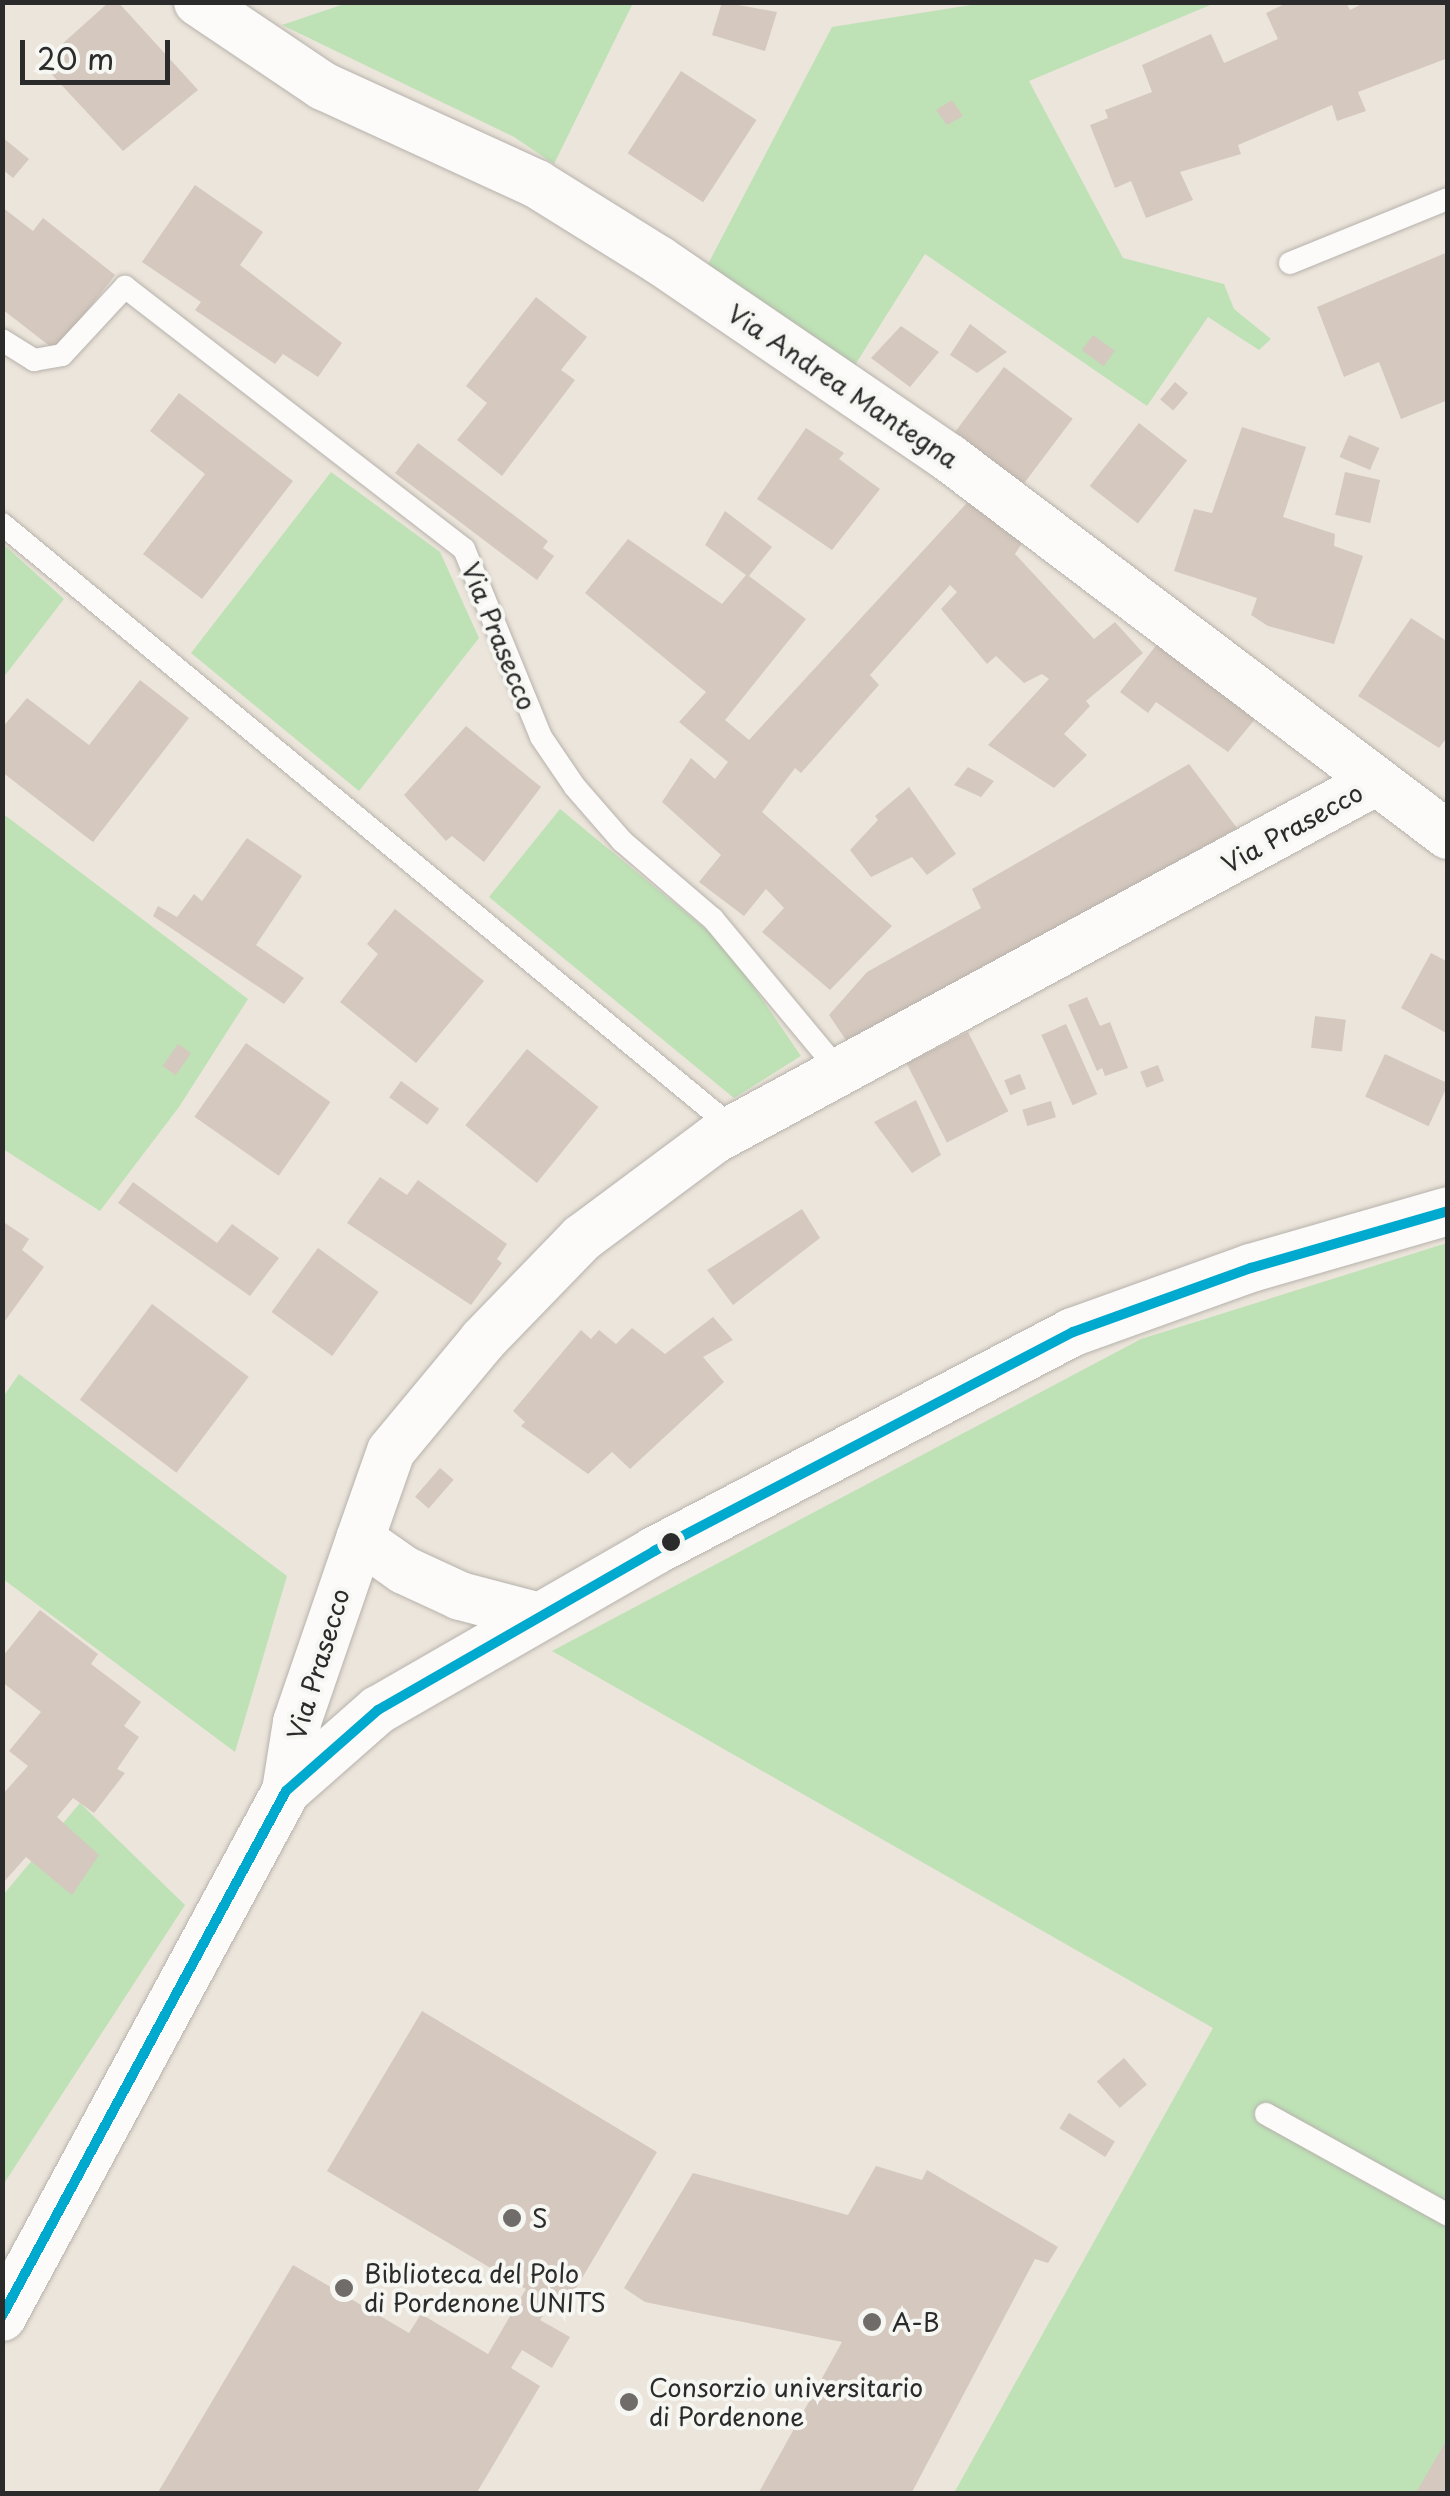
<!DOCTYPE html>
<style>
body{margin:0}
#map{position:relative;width:1450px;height:2496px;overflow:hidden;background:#ece5db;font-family:"Playpen Sans",sans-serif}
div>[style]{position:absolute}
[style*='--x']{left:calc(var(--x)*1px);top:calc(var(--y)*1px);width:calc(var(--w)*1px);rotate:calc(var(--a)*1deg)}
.green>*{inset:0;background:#bee2b6}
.building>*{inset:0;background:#d5c8be;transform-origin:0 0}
.roads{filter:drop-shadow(0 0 2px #b6b2ac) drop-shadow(0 0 2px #b6b2ac)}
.service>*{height:22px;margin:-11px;padding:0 11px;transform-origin:11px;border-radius:11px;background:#fcfbfa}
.minor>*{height:48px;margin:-24px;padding:0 24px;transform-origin:24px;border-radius:24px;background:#fcfbfa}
.bus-1>*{height:10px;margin:-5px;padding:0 5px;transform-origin:5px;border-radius:5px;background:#00a9ce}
.dots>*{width:28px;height:28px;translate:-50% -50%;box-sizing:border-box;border:5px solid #f6f6f2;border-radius:50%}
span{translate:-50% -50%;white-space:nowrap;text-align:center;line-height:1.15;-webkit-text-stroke:8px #f6f6f2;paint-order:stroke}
.street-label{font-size:25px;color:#2b2b2b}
.poi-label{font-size:25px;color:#2b2b2b}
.left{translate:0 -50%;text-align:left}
.frame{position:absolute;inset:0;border:5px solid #2b2b2b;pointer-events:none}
.scale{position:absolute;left:20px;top:40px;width:150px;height:45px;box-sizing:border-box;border:5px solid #2b2b2b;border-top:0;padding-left:12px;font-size:30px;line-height:35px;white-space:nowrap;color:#2b2b2b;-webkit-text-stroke:8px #f6f6f2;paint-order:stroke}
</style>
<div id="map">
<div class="green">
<i style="clip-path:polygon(350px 2px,633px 2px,633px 3px,554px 164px,514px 137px,282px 25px)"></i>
<i style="clip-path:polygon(990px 2px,1215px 3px,1029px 81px,1123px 258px,1224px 284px,1234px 309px,1271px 339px,1259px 350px,1208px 317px,1147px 406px,925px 254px,855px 365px,707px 266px,832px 27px)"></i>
<i style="clip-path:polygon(331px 472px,440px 552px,479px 638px,359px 791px,191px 653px)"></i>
<i style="clip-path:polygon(3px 544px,64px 599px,3px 678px)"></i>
<i style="clip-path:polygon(560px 809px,725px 945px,801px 1056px,734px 1098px,489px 897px)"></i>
<i style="clip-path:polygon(2px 813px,248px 999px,179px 1107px,100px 1211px,3px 1149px)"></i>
<i style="clip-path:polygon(1447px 1243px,1447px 2493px,954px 2493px,1213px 2028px,552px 1651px,1141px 1339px)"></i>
<i style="clip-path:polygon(19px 1374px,287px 1576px,235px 1752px,3px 1579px,3px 1397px)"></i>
<i style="clip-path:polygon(80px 1803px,185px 1905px,3px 2185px,3px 1895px)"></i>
</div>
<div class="building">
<i style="clip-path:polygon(109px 2px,118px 2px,198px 90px,123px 151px,41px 63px)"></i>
<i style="clip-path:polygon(722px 2px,777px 12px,765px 51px,712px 35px)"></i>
<i style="clip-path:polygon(1289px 2px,1346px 2px,1350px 10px,1366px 2px,1448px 2px,1448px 58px,1358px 92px,1366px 111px,1337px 121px,1332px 105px,1238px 145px,1241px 154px,1180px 172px,1193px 200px,1146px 218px,1131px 181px,1115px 188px,1090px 125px,1108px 118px,1105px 110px,1152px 92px,1142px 65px,1211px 34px,1224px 63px,1278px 39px,1266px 13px)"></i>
<i style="left:681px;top:71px;width:90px;height:98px;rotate:33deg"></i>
<i style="clip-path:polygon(952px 100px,963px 116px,947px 125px,936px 110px)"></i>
<i style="clip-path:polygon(2px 137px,29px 159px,13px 178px,2px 169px)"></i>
<i style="clip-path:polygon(195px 185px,263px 232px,240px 265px,342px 343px,318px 377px,283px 354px,275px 364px,195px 310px,201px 302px,142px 262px)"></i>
<i style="clip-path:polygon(2px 207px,33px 231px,43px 218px,115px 275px,56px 351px,2px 309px)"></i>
<i style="clip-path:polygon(1448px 252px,1448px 400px,1401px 419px,1379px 362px,1344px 377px,1317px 307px)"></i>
<i style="clip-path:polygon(536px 297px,587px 337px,561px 370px,575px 380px,502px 476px,457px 440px,487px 403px,466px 386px)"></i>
<i style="clip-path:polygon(970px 324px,1007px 352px,977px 373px,950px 355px)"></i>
<i style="clip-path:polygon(901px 326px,939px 352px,910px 387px,871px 358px)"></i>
<i style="left:1093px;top:335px;width:27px;height:19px;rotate:36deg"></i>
<i style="left:1004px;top:367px;width:86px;height:92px;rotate:37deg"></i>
<i style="left:1175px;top:382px;width:17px;height:23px;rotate:40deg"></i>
<i style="clip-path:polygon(179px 393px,293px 481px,202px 599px,143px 554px,205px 474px,150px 431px)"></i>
<i style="left:1139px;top:423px;width:61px;height:80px;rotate:38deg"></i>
<i style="clip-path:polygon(1242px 427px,1306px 447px,1283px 517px,1335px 534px,1334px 546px,1363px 556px,1334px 644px,1268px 626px,1251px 615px,1257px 598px,1174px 571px,1194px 509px,1212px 513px)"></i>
<i style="clip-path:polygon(806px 428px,844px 453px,839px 459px,880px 489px,832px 550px,757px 499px)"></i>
<i style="left:1349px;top:435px;width:33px;height:24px;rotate:23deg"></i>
<i style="clip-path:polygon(418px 443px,548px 541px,543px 548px,554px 556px,537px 580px,395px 473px)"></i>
<i style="left:1345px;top:472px;width:36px;height:44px;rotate:13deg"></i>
<i style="clip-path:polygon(976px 493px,1026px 537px,1015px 554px,1094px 639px,1115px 622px,1143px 653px,1086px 701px,1090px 706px,1064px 734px,1087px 755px,1054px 788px,988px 745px,1049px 679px,1042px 674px,1024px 683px,996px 656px,987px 664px,941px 609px,957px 592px,950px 585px,870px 675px,879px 685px,801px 773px,795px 768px,762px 812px,892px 926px,830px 990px,762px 932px,784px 908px,766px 889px,744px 916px,699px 882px,721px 855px,662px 802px,691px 758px,715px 779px,728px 762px,679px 722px,706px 692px,585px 593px,628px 539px,722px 604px,746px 575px,705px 545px,725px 511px,772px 547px,749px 576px,806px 619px,725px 720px,749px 740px)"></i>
<i style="clip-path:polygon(1411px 618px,1448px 642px,1448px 736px,1439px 748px,1358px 696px)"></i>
<i style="clip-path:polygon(1158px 643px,1256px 718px,1228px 752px,1156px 702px,1148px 713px,1120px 692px)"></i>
<i style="clip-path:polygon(140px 680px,189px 718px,93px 842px,2px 772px,2px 728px,27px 698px,89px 745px)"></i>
<i style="clip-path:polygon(466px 726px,541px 787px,484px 862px,452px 836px,446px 841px,404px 795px)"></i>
<i style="clip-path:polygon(1189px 764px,1237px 828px,850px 1046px,829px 1015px,867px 972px,981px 908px,972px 889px)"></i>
<i style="clip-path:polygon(968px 767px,994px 781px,981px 797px,954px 785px)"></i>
<i style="clip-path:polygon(909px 787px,956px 854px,927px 875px,912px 857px,871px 877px,850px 850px,878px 820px,875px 816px)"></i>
<i style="clip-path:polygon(247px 838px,302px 876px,256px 945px,304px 978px,284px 1004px,153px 916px,158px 906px,177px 917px,194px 894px,202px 901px)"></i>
<i style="clip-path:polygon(395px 909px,484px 981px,416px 1063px,340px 1002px,378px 954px,367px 944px)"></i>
<i style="clip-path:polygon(1431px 953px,1448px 962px,1448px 1034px,1401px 1008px)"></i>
<i style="clip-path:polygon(1087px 997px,1100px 1026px,1110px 1022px,1128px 1068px,1105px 1076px,1102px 1068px,1097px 1071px,1068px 1005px)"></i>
<i style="left:1315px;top:1016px;width:31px;height:32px;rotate:7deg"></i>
<i style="left:1066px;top:1024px;width:77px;height:27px;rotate:66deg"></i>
<i style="left:968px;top:1032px;width:89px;height:69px;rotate:63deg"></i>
<i style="left:246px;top:1043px;width:103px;height:90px;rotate:35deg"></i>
<i style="left:178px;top:1044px;width:16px;height:27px;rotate:35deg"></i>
<i style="left:527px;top:1049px;width:92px;height:98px;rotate:39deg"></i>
<i style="left:1385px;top:1054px;width:70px;height:47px;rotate:25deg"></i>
<i style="left:1158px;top:1065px;width:17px;height:19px;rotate:69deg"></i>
<i style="left:1020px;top:1074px;width:16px;height:17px;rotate:68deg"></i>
<i style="left:401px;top:1081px;width:47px;height:20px;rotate:36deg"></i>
<i style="clip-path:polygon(916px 1100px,941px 1155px,912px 1173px,874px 1122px)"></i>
<i style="left:1051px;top:1101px;width:17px;height:30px;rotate:73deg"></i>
<i style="clip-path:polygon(380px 1177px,407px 1195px,418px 1180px,507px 1244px,497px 1259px,502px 1263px,471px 1305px,347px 1223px)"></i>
<i style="clip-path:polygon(133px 1182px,217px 1243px,232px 1224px,279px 1258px,250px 1296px,118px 1203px)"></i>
<i style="clip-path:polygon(802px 1209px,820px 1238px,733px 1305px,707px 1270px)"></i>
<i style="clip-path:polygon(2px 1221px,29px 1239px,22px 1250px,44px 1267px,2px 1325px)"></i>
<i style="left:318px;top:1248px;width:75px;height:79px;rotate:36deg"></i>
<i style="left:152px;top:1304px;width:121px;height:120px;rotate:37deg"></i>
<i style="clip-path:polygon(713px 1317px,733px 1340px,703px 1357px,724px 1382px,630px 1469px,612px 1452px,588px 1474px,521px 1426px,525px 1422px,513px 1411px,581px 1330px,591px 1339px,599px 1330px,616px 1344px,632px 1328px,665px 1354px)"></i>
<i style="left:440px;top:1468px;width:18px;height:38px;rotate:41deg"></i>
<i style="clip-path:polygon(40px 1610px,98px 1654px,91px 1664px,141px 1702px,124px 1726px,139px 1737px,117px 1769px,125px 1773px,94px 1813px,73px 1798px,57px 1817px,99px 1855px,72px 1895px,26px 1857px,2px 1884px,2px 1795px,28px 1766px,9px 1751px,41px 1712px,2px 1682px,3px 1656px)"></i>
<i style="clip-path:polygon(422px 2011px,657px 2152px,563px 2310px,550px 2304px,540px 2320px,570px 2337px,552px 2368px,522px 2350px,511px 2368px,540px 2386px,476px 2494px,157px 2494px,293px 2265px,409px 2333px,421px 2314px,488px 2354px,526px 2289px,327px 2171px)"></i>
<i style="left:1124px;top:2058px;width:35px;height:36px;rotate:49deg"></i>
<i style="left:1069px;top:2113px;width:54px;height:18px;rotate:32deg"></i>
<i style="clip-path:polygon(876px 2166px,922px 2180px,927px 2170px,1058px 2247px,1048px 2263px,1035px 2259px,911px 2494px,758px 2494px,842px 2342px,645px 2302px,624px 2288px,693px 2173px,848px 2215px)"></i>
<i style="clip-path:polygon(1448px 2438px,1448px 2494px,1415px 2494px)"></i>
</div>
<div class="roads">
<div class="service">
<i style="--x:1290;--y:263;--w:170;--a:-22.1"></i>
<i style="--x:2;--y:340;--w:38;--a:32"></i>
<i style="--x:34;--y:360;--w:28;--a:-10"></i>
<i style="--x:62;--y:355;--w:93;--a:-47.2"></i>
<i style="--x:125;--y:287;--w:428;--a:37.7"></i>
<i style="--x:464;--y:549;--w:203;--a:67.7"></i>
<i style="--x:541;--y:737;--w:60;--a:55.8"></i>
<i style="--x:575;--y:787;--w:72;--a:49"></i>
<i style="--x:622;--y:841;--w:120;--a:40.6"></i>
<i style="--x:713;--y:919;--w:200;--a:50.3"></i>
<i style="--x:2;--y:524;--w:950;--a:39.57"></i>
<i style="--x:1266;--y:2114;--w:208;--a:29"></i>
</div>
<div class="minor">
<i style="--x:198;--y:2;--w:151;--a:33.9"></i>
<i style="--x:323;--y:86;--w:235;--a:24.6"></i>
<i style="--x:537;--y:184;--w:144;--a:31.9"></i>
<i style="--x:659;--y:260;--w:350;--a:34.3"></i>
<i style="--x:948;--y:457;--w:627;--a:37.09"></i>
<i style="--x:360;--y:1539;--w:93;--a:-70.6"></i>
<i style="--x:391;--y:1451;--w:144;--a:-50.3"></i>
<i style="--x:483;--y:1340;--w:142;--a:-45.9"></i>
<i style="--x:582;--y:1238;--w:166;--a:-36.7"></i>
<i style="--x:715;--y:1139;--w:750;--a:-28.41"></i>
<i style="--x:286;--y:1791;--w:70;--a:-80.9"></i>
<i style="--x:297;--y:1722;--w:194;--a:-71"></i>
<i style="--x:360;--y:1539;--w:54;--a:35.2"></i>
<i style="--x:404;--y:1570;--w:62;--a:24.9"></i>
<i style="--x:460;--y:1596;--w:79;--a:14.7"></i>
<i style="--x:2;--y:2317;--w:598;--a:-61.63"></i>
<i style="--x:286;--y:1791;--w:123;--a:-41.4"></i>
<i style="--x:378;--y:1710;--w:319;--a:-29.9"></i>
<i style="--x:654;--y:1551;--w:473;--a:-27.6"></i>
<i style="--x:1073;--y:1332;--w:189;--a:-19.8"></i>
<i style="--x:1251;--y:1268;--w:205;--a:-16.1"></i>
</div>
</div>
<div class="bus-1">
<i style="--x:2;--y:2316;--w:597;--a:-61.59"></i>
<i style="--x:286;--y:1791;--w:123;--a:-41.4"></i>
<i style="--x:378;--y:1710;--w:319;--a:-29.9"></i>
<i style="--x:654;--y:1551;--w:473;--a:-27.6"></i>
<i style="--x:1073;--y:1332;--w:189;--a:-19.8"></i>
<i style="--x:1251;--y:1268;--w:205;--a:-16.1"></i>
</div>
<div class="dots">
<i style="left:671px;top:1542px;background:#2b2b2b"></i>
<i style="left:512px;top:2218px;background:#6f6c69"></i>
<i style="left:344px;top:2288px;background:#6f6c69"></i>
<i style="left:872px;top:2322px;background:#6f6c69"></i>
<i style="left:629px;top:2402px;background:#6f6c69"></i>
</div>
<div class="street-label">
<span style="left:843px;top:386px;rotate:34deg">Via Andrea Mantegna</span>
<span style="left:499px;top:636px;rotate:68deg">Via Prasecco</span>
<span style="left:1292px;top:828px;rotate:-29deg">Via Prasecco</span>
<span style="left:318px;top:1664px;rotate:-73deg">Via Prasecco</span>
</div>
<div class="poi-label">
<span class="left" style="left:532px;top:2218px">S</span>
<span class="left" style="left:364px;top:2288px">Biblioteca del Polo<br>di Pordenone UNITS</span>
<span class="left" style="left:892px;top:2322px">A-B</span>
<span class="left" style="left:649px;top:2402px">Consorzio universitario<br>di Pordenone</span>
</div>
<div class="frame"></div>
<div class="scale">20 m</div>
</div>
